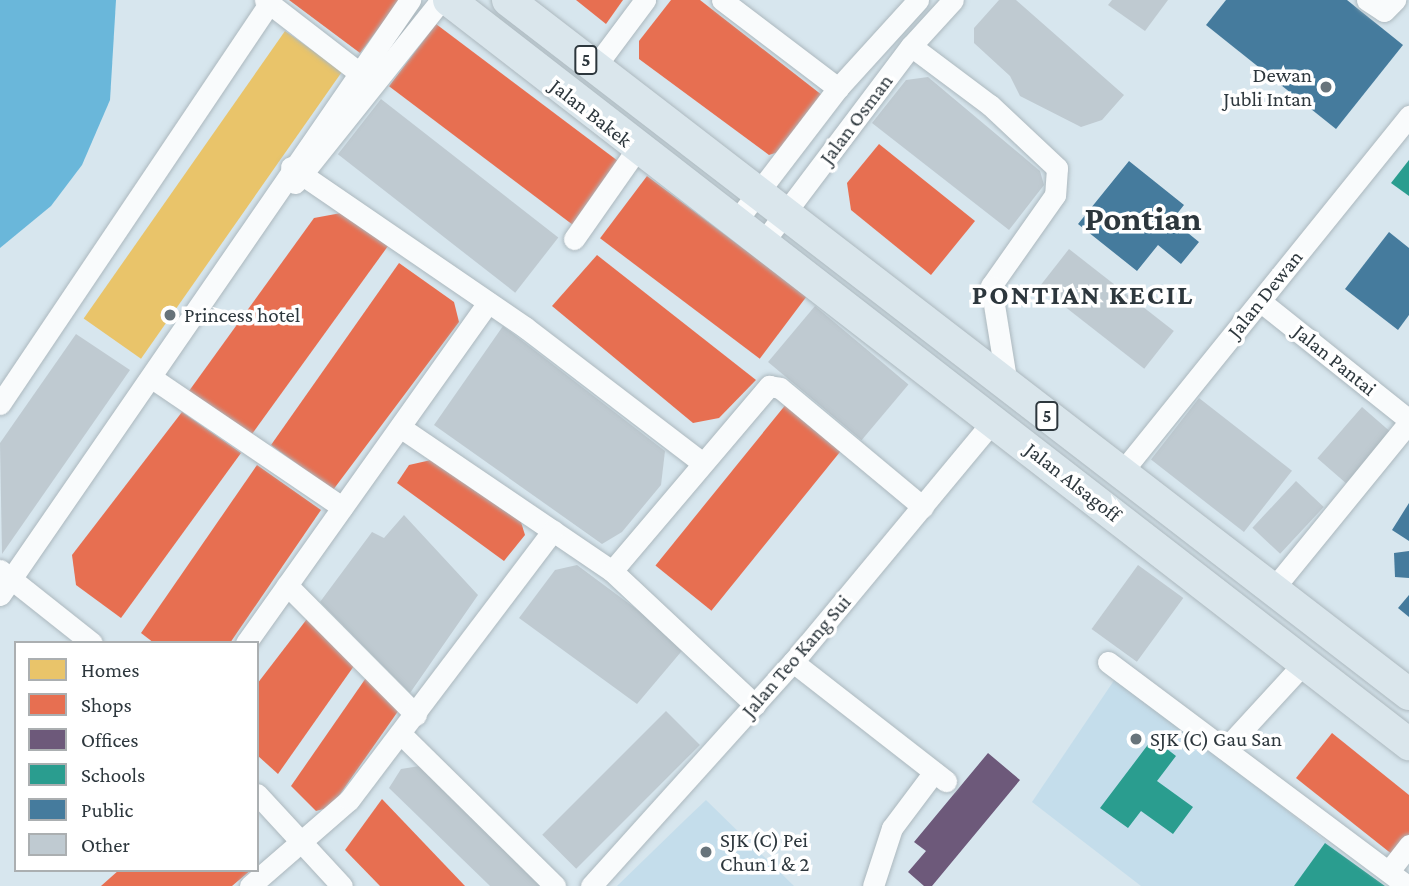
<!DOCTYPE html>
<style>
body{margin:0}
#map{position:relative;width:1409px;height:886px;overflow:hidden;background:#d7e6ee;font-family:"Crimson Pro",serif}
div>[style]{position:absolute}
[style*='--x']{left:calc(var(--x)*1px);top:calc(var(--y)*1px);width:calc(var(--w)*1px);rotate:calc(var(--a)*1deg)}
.built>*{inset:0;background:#c4ddeb}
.water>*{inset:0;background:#6ab7da}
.homes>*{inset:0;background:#e9c46a;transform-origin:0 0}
.shops>*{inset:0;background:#e76f51;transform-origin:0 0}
.offices>*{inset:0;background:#6d597a}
.schools>*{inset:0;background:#2a9d8f}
.public>*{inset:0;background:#457b9d}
.building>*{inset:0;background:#bfcad1;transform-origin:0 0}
.roads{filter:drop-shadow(0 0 2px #acb8be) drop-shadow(0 0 2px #acb8be)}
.minor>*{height:21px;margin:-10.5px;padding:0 10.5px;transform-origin:10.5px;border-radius:10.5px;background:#f9fbfc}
.highway>*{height:32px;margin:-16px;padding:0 16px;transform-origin:16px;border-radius:16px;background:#dae6ec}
.dots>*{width:19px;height:19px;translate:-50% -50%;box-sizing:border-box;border:4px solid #fff;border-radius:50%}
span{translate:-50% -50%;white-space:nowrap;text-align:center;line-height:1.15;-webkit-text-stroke:7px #fff;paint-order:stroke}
.shield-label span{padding:2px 5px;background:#fff;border:2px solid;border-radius:5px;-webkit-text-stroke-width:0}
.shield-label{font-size:19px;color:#2d373d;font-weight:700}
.poi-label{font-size:21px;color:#2d373d}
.right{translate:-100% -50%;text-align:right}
.left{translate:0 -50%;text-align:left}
.street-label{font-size:21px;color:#2d373d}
.district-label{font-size:28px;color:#2d373d;font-weight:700;letter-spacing:2px}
.town-label{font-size:35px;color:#2d373d;font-weight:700}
.legend{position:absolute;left:14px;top:641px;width:245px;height:231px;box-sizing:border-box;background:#fff;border:2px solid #abafb1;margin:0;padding:9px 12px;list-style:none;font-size:21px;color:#2d373d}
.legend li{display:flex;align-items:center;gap:14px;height:35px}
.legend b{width:35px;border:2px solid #abafb1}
</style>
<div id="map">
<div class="built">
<i style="clip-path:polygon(1117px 676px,1382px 886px,1141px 886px,1032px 802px)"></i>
<i style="clip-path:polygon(706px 800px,794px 886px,617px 886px,687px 818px)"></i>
</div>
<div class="water">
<i style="clip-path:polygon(0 0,116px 0,110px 100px,82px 165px,51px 206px,0 248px)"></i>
</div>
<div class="homes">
<i style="left:285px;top:31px;width:70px;height:351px;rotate:35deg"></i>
</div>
<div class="shops">
<i style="clip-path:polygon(289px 0,400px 0,360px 53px)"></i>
<i style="clip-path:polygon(576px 0,623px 0,606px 24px)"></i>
<i style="clip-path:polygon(671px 0,700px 0,827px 99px,788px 149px,769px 155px,639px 59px,639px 41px)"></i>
<i style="left:436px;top:24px;width:232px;height:78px;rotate:37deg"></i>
<i style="clip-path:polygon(879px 144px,975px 221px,931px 275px,851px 210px,847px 183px)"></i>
<i style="left:647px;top:176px;width:200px;height:78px;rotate:37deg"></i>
<i style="clip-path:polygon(341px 213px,388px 246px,252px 434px,189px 391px,314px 218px)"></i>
<i style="clip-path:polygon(597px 255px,756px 380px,719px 418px,693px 423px,552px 306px)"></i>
<i style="clip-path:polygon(399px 263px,454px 302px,459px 322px,333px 490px,271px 445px)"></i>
<i style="left:787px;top:403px;width:72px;height:209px;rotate:39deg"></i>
<i style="clip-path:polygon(182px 412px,241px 453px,121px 618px,76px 585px,72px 555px)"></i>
<i style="clip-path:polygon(431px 460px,521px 522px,525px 535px,504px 561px,397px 483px,409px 465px)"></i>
<i style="clip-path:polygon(257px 465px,321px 510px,230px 643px,154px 643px,141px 633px)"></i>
<i style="clip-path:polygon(310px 615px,356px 663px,278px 774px,257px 755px,257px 684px)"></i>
<i style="clip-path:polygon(368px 675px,401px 707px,331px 807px,316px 811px,291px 786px)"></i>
<i style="clip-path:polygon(1332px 733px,1409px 795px,1409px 835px,1393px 855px,1296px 778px)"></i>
<i style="clip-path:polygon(382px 799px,465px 886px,380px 886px,345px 850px)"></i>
<i style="clip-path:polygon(119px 870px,251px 870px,232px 886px,101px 886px)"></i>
</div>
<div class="offices">
<i style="clip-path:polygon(988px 753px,1020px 780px,932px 886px,924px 886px,908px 872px,926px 851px,914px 842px)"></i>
</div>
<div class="schools">
<i style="clip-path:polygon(1409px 160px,1409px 196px,1391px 183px)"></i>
<i style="clip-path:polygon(1153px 738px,1176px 756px,1157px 781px,1193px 807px,1173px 834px,1141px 811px,1128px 828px,1100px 808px)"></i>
<i style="clip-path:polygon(1325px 843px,1385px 886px,1294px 886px)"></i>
</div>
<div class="public">
<i style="clip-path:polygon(1226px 0,1347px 0,1403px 45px,1336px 129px,1206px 25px)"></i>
<i style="clip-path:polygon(1129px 161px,1184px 205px,1172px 220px,1199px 242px,1181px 264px,1158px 245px,1137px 271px,1078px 224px)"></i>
<i style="clip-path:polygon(1389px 232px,1409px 248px,1409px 315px,1398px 330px,1345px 289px)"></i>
<i style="clip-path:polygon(1409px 503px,1409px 541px,1392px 530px)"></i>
<i style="clip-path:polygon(1409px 551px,1409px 578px,1395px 577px,1394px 553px)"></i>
<i style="clip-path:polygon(1409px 595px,1409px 617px,1398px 608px)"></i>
</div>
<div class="building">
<i style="clip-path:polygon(999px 0,1016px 0,1124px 95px,1102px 120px,1081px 127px,1020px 96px,1010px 76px,974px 43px,974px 28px)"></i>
<i style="clip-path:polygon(1112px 0,1168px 0,1145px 31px,1108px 5px)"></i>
<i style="clip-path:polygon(928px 77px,1040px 171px,1044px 185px,1009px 230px,872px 123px,906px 80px)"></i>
<i style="left:381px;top:99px;width:225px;height:70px;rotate:38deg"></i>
<i style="left:1069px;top:249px;width:133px;height:48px;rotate:38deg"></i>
<i style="left:815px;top:306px;width:122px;height:73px;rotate:40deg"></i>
<i style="clip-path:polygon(503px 326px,665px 451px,661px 485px,622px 532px,602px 544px,434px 425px)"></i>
<i style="clip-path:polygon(76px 334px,130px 370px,2px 554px,0 443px)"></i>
<i style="left:1199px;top:398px;width:118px;height:78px;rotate:38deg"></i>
<i style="left:1362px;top:407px;width:38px;height:68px;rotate:41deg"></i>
<i style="left:1296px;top:481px;width:38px;height:64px;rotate:43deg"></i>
<i style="clip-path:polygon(404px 515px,478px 595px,410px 693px,320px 602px,372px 532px,384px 538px)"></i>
<i style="clip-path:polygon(577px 565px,686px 646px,637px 704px,519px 618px,555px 570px)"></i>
<i style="left:1138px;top:565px;width:56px;height:79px;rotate:36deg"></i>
<i style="left:666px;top:711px;width:48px;height:175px;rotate:45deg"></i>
<i style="clip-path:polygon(426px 765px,545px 886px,490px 886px,389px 788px,401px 769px)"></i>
</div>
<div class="roads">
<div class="minor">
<i style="--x:265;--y:0;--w:116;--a:37.7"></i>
<i style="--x:722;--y:0;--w:146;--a:37.2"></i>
<i style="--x:1367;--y:0;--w:20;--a:33"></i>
<i style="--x:1384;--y:11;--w:16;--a:-45"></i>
<i style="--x:911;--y:46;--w:99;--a:36.8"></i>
<i style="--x:990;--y:105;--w:92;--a:43.2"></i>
<i style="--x:1057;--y:168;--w:27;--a:94"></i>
<i style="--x:1055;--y:195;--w:111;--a:125.1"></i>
<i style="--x:991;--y:286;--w:100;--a:80.8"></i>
<i style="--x:595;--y:67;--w:84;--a:-53.3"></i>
<i style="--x:291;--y:167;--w:285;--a:34.4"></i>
<i style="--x:526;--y:328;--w:219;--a:37.4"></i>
<i style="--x:295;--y:183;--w:234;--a:-51.4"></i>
<i style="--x:737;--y:220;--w:166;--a:-52.6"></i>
<i style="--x:838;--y:88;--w:119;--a:-47.7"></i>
<i style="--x:574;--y:239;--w:110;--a:-55"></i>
<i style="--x:764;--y:241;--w:244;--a:-53"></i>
<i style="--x:911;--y:46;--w:62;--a:-47.6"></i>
<i style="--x:1260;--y:301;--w:191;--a:38.6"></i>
<i style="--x:152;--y:378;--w:230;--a:34.2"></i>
<i style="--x:0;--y:404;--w:483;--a:-56.1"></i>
<i style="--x:400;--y:427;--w:256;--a:34.2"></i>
<i style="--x:612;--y:571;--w:196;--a:43.1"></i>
<i style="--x:1121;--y:473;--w:459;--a:-51.1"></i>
<i style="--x:0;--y:570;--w:117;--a:38.4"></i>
<i style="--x:612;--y:571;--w:243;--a:-49.7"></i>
<i style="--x:769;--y:386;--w:11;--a:10"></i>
<i style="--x:780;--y:388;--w:186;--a:39.8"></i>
<i style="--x:287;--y:585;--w:183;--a:45.2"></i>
<i style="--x:1273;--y:589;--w:215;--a:-50.8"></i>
<i style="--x:0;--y:595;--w:723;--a:-55.43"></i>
<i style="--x:246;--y:643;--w:418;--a:-54.6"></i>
<i style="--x:793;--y:662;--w:194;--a:37.9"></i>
<i style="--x:1108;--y:662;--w:372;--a:36.8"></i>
<i style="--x:402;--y:735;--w:215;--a:44.6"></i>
<i style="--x:1225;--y:749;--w:118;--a:-47.4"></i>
<i style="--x:257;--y:794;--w:125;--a:47.3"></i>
<i style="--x:1389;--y:871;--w:33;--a:-52"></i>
<i style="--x:250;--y:886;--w:131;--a:-41"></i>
<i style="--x:349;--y:800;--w:338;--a:-52.9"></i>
<i style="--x:591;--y:886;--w:302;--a:-48"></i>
<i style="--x:793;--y:662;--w:315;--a:-50.3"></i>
<i style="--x:873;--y:886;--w:61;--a:-71.9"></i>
<i style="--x:892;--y:828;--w:70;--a:-53.1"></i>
</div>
<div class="highway">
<i style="--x:449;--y:0;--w:1215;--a:37.78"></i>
<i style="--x:508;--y:0;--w:1137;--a:37.61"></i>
</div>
</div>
<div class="dots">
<i style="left:1326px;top:87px;background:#68747b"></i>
<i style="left:170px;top:315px;background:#68747b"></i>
<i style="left:1136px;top:739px;background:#68747b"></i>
<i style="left:706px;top:852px;background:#68747b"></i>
</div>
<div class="shield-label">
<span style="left:586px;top:60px">5</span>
<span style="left:1047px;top:416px">5</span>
</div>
<div class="poi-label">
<span class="right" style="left:1312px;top:87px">Dewan<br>Jubli Intan</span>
<span class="left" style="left:184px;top:315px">Princess hotel</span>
<span class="left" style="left:1150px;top:739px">SJK (C) Gau San</span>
<span class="left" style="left:720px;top:852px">SJK (C) Pei<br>Chun 1 &amp; 2</span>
</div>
<div class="street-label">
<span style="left:591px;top:113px;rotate:38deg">Jalan Bakek</span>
<span style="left:856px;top:119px;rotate:-53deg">Jalan Osman</span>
<span style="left:1265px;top:294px;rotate:-51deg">Jalan Dewan</span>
<span style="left:1335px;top:360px;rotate:39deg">Jalan Pantai</span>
<span style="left:1073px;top:482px;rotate:38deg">Jalan Alsagoff</span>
<span style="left:796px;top:656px;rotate:-49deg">Jalan Teo Kang Sui</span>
</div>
<div class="district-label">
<span style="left:1083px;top:295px">PONTIAN KECIL</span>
</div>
<div class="town-label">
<span style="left:1143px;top:219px">Pontian</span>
</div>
<ul class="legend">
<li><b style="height:19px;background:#e9c46a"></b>Homes</li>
<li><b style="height:19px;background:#e76f51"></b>Shops</li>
<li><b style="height:19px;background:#6d597a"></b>Offices</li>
<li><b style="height:19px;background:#2a9d8f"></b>Schools</li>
<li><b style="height:19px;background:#457b9d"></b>Public</li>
<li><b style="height:19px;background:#bfcad1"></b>Other</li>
</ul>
</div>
